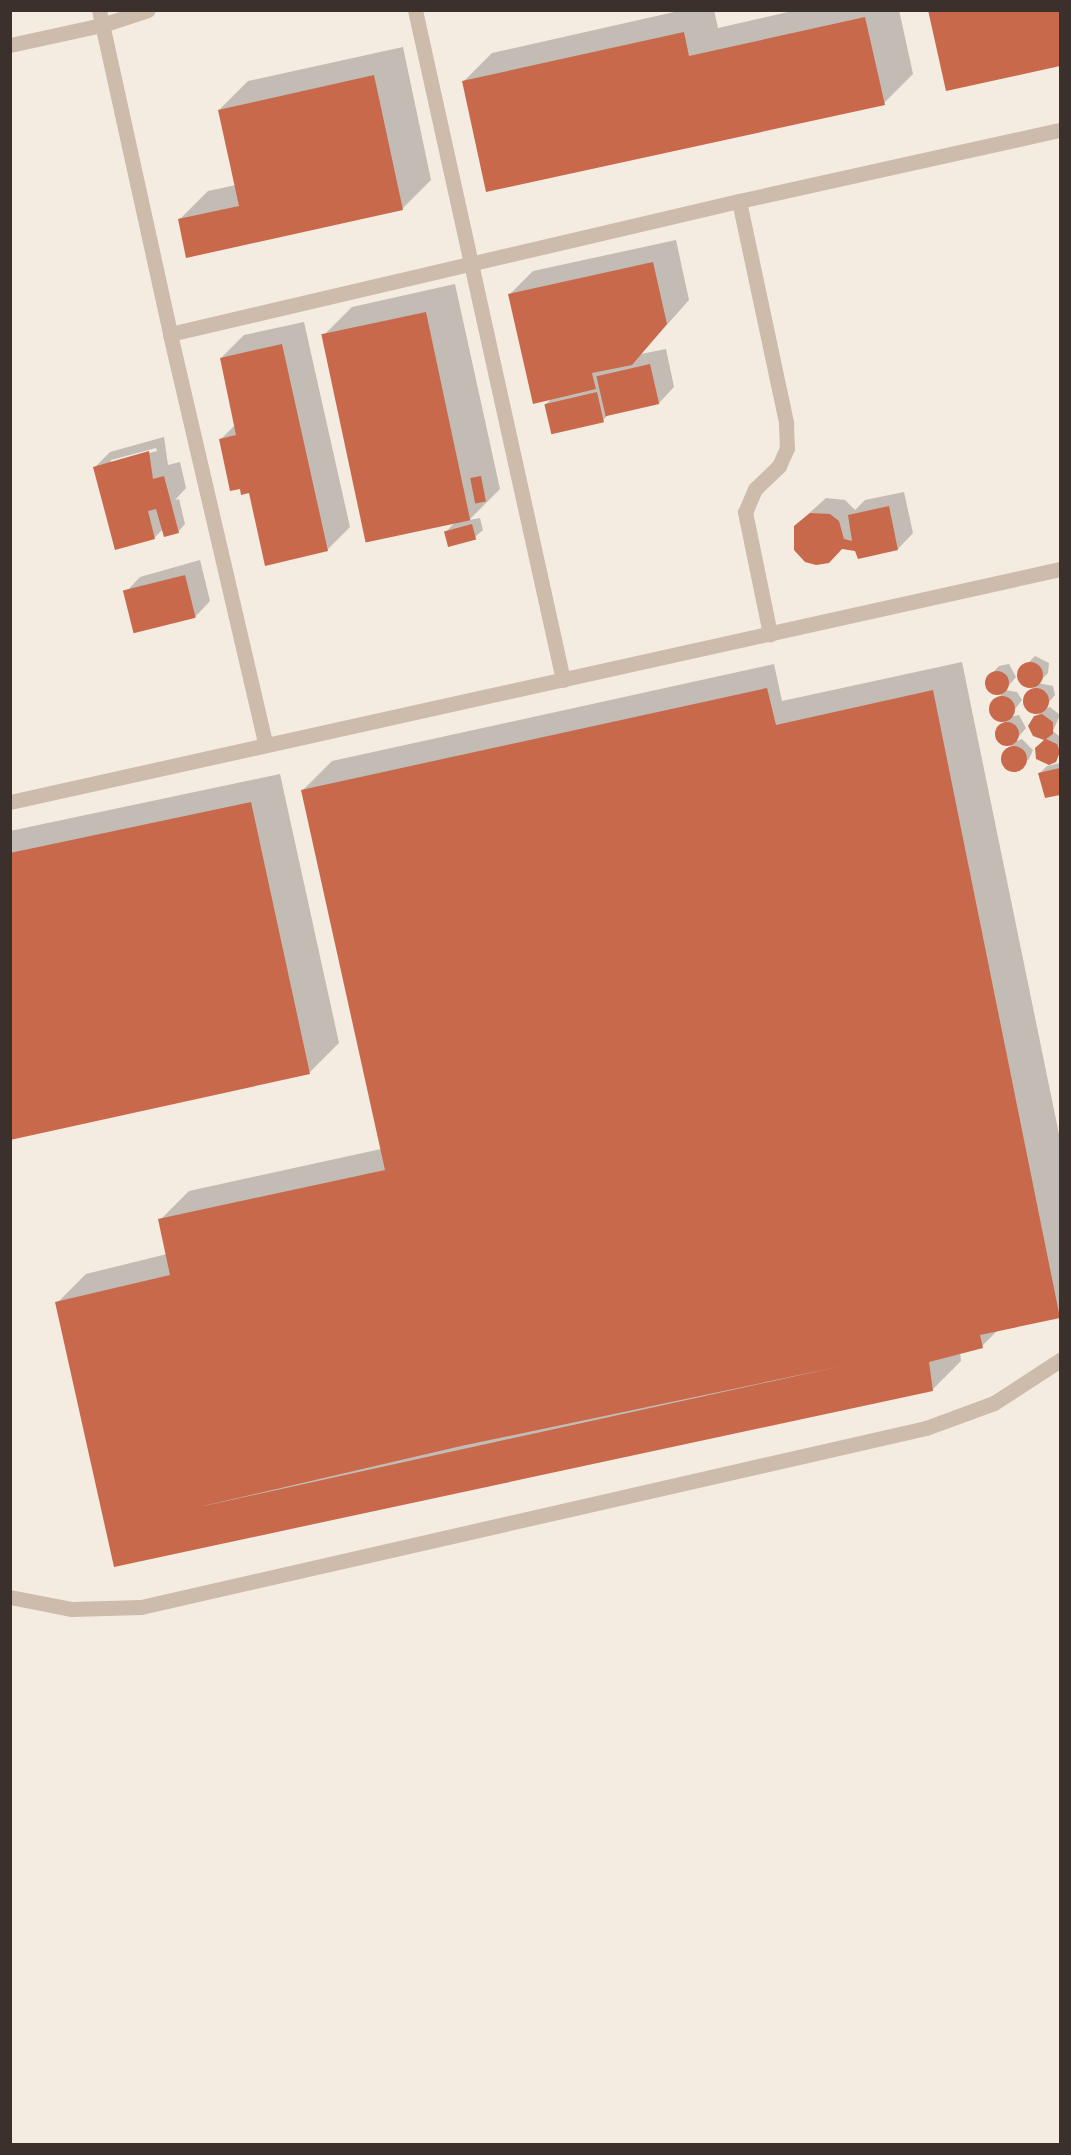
<!DOCTYPE html>
<style>
body{margin:0}
#map{position:relative;width:1071px;height:2155px;overflow:hidden;background:#f4ebe1;font-family:"PT Sans Narrow",sans-serif}
div>[style]{position:absolute}
[style*='--x']{left:calc(var(--x)*1px);top:calc(var(--y)*1px);width:calc(var(--w)*1px);rotate:calc(var(--a)*1deg)}
.shadow>*{inset:0;background:#0003}
.building>*{inset:0;background:#c8694b;transform-origin:0 0}
.round{border-radius:50%}
.lane>*{height:15px;margin:-7.5px;padding:0 7.5px;transform-origin:7.5px;border-radius:7.5px;background:#cdbbac}
span{translate:-50% -50%;white-space:nowrap;text-align:center;line-height:1.15;-webkit-text-stroke:5px #fbf5ee;paint-order:stroke}
.frame{position:absolute;inset:0;border:12px solid #3b302b;pointer-events:none}
</style>
<div id="map">
<div class="shadow">
<i style="clip-path:polygon(683px 10px,714px 10px,718px 28px,797px 10px,899px 10px,913px 74px,884px 103px,463px 82px,492px 53px)"></i>
<i style="clip-path:polygon(930px 10px,1060px 10px,1060px 64px,947px 89px)"></i>
<i style="clip-path:polygon(403px 47px,431px 180px,402px 209px,179px 220px,208px 191px,236px 185px,219px 110px,248px 81px)"></i>
<i style="clip-path:polygon(676px 240px,689px 300px,641px 354px,666px 349px,674px 387px,659px 403px,610px 413px,603px 420px,546px 404px,552px 398px,510px 294px,533px 271px)"></i>
<i style="clip-path:polygon(455px 284px,500px 489px,469px 520px,480px 518px,483px 530px,475px 537px,446px 532px,455px 522px,323px 336px,352px 307px)"></i>
<i style="clip-path:polygon(304px 322px,350px 527px,327px 550px,241px 487px,221px 439px,236px 424px,221px 358px,244px 335px)"></i>
<i style="clip-path:polygon(evenodd,164px 437px,168px 465px,180px 462px,186px 488px,175px 500px,179px 499px,185px 524px,178px 532px,163px 529px,154px 538px,95px 467px,110px 452px,164px 437px,156px 448px,157px 451px,111px 463px,111px 460px,156px 448px)"></i>
<i style="clip-path:polygon(904px 492px,913px 533px,898px 549px,857px 550px,795px 526px,826px 498px,845px 500px,855px 510px,865px 500px)"></i>
<i style="clip-path:polygon(200px 560px,210px 601px,195px 617px,125px 593px,140px 577px)"></i>
<i style="clip-path:polygon(1035px 656px,1049px 663px,1048px 673px,1038px 683px,1053px 686px,1055px 695px,1043px 709px,1050px 707px,1060px 715px,1053px 731px,1060px 737px,1060px 753px,1052px 762px,1042px 762px,1036px 755px,1045px 738px,1035px 717px,1040px 713px,1028px 709px,1025px 700px,1034px 687px,1025px 686px,1019px 678px,1020px 671px)"></i>
<i style="clip-path:polygon(962px 662px,1060px 1139px,1060px 1316px,999px 1329px,982px 1346px,960px 1352px,961px 1361px,932px 1390px,116px 1565px,57px 1303px,86px 1274px,167px 1254px,160px 1220px,189px 1191px,381px 1149px,303px 790px,332px 761px,774px 664px,782px 701px)"></i>
<i style="clip-path:polygon(1009px 664px,1016px 677px,1005px 690px,1017px 692px,1022px 700px,1009px 717px,1019px 715px,1026px 728px,1014px 742px,1022px 739px,1033px 750px,1029px 759px,1015px 770px,1006px 767px,1002px 758px,1012px 745px,998px 739px,997px 730px,1006px 720px,997px 719px,992px 711px,994px 702px,1003px 693px,992px 693px,987px 679px,999px 666px)"></i>
<i style="clip-path:polygon(1060px 763px,1060px 793px,1046px 796px,1040px 773px,1047px 766px)"></i>
<i style="clip-path:polygon(280px 774px,339px 1043px,310px 1072px,10px 1138px,10px 831px)"></i>
</div>
<div class="building">
<i style="clip-path:polygon(928px 10px,1060px 10px,1060px 66px,946px 91px)"></i>
<i style="clip-path:polygon(865px 17px,885px 105px,486px 192px,462px 81px,684px 32px,689px 56px)"></i>
<i style="clip-path:polygon(374px 75px,403px 210px,186px 258px,178px 219px,239px 206px,218px 110px)"></i>
<i style="clip-path:polygon(653px 262px,667px 324px,632px 365px,592px 373px,596px 389px,533px 404px,508px 294px)"></i>
<i style="left:426px;top:312px;width:213px;height:107px;rotate:78deg"></i>
<i style="clip-path:polygon(282px 344px,328px 551px,265px 566px,249px 493px,241px 495px,240px 489px,230px 491px,219px 439px,236px 435px,220px 358px)"></i>
<i style="left:650px;top:364px;width:41px;height:55px;rotate:77deg"></i>
<i style="left:597px;top:392px;width:31px;height:54px;rotate:77deg"></i>
<i style="clip-path:polygon(149px 451px,153px 479px,164px 476px,179px 533px,164px 537px,156px 509px,148px 511px,155px 539px,115px 550px,93px 467px)"></i>
<i style="left:481px;top:476px;width:26px;height:11px;rotate:79deg"></i>
<i style="clip-path:polygon(889px 506px,898px 550px,858px 559px,855px 551px,842px 549px,829px 563px,816px 565px,805px 562px,794px 550px,794px 526px,810px 513px,830px 514px,839px 521px,844px 539px,852px 541px,848px 515px)"></i>
<i style="left:472px;top:524px;width:16px;height:29px;rotate:75deg"></i>
<i style="left:185px;top:575px;width:44px;height:64px;rotate:76deg"></i>
<i class="round" style="left:1017px;top:662px;width:26px;height:26px"></i>
<i class="round" style="left:985px;top:671px;width:24px;height:24px"></i>
<i style="clip-path:polygon(evenodd,767px 688px,776px 725px,933px 690px,1060px 1318px,980px 1335px,983px 1348px,929px 1362px,933px 1391px,114px 1567px,55px 1302px,170px 1275px,158px 1219px,385px 1170px,301px 790px,767px 688px,842px 1366px,204px 1506px,203px 1506px,461px 1446px,842px 1366px)"></i>
<i class="round" style="left:1023px;top:688px;width:26px;height:26px"></i>
<i class="round" style="left:989px;top:696px;width:26px;height:26px"></i>
<i style="clip-path:polygon(1042px 714px,1053px 722px,1053px 734px,1046px 739px,1057px 744px,1060px 752px,1056px 762px,1049px 765px,1036px 759px,1035px 748px,1044px 740px,1033px 736px,1028px 726px,1034px 716px)"></i>
<i class="round" style="left:995px;top:722px;width:24px;height:24px"></i>
<i class="round" style="left:1001px;top:746px;width:26px;height:26px"></i>
<i style="clip-path:polygon(1060px 768px,1060px 795px,1045px 798px,1038px 773px)"></i>
<i style="clip-path:polygon(251px 802px,310px 1074px,10px 1140px,10px 853px)"></i>
</div>
<div class="lane">
<i style="--x:99;--y:10;--w:332;--a:77.6"></i>
<i style="--x:170;--y:334;--w:422;--a:76.9"></i>
<i style="--x:415;--y:10;--w:686;--a:77.54"></i>
<i style="--x:10;--y:45;--w:94;--a:-12.3"></i>
<i style="--x:102;--y:25;--w:48;--a:-18.1"></i>
<i style="--x:739;--y:201;--w:227;--a:78"></i>
<i style="--x:786;--y:423;--w:25;--a:88"></i>
<i style="--x:787;--y:448;--w:20;--a:114"></i>
<i style="--x:779;--y:466;--w:33;--a:136"></i>
<i style="--x:755;--y:489;--w:25;--a:113"></i>
<i style="--x:745;--y:512;--w:125;--a:78.4"></i>
<i style="--x:170;--y:334;--w:584;--a:-13.16"></i>
<i style="--x:739;--y:201;--w:329;--a:-12.5"></i>
<i style="--x:10;--y:802;--w:1076;--a:-12.51"></i>
<i style="--x:10;--y:1597;--w:63;--a:11"></i>
<i style="--x:72;--y:1609;--w:69;--a:-1.7"></i>
<i style="--x:141;--y:1607;--w:805;--a:-12.85"></i>
<i style="--x:926;--y:1428;--w:72;--a:-20.2"></i>
<i style="--x:994;--y:1403;--w:79;--a:-33.1"></i>
</div>
<div class="frame"></div>
</div>
